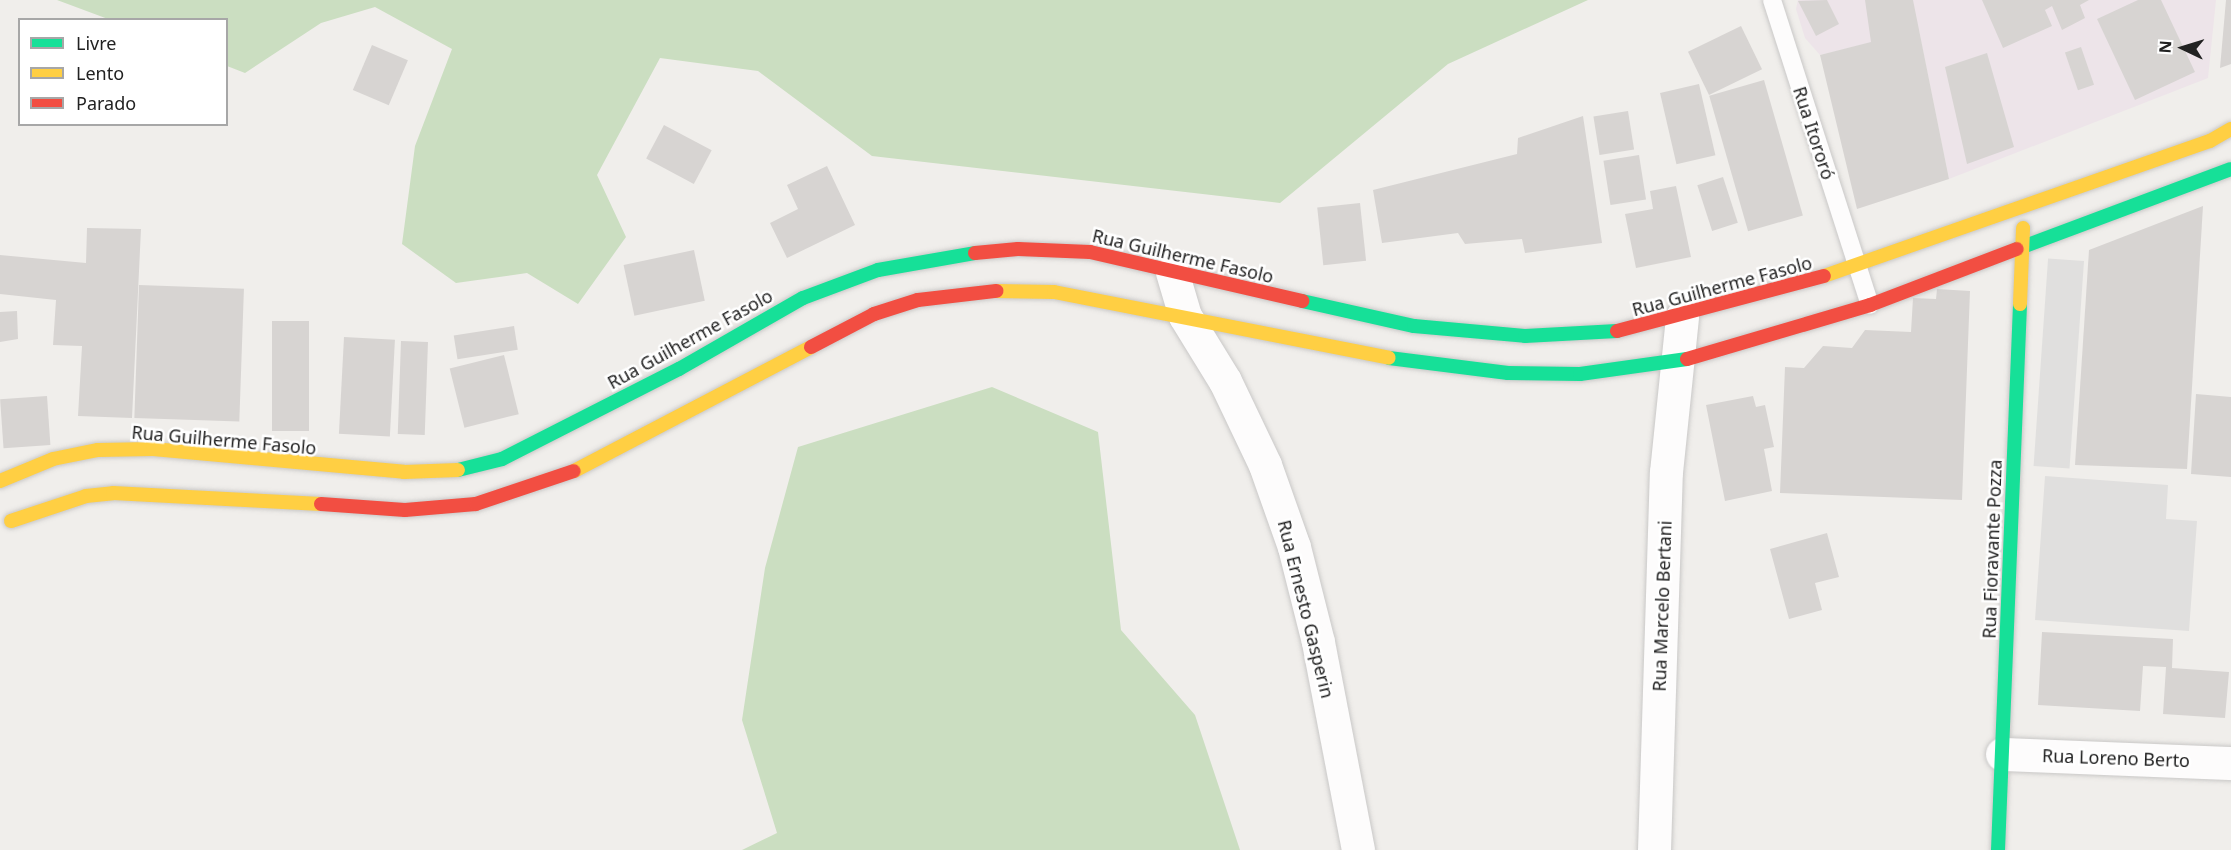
<!DOCTYPE html>
<meta charset="utf-8">
<style>
body{margin:0}
#map{position:relative;width:2231px;height:850px;overflow:hidden;background:#f0eeeb;font-family:"Noto Sans",sans-serif}
div>[style]{position:absolute}
[style*='--x']{left:calc(var(--x)*1px);top:calc(var(--y)*1px);width:calc(var(--w)*1px);rotate:calc(var(--a)*1deg)}
.industrial>*{inset:0;background:#ede4e9}
.forest>*{inset:0;background:#cbdec1}
.parking>*{inset:0;background:#e0dfde;transform-origin:0 0}
.building>*{inset:0;background:#d7d4d2;transform-origin:0 0}
.roads{filter:drop-shadow(0 0 2px #c9c8c7) drop-shadow(0 0 2px #c9c8c7)}
.lane>*{height:18px;margin:-9px;padding:0 9px;transform-origin:9px;border-radius:9px;background:#fdfcfc}
.street>*{height:33px;margin:-16.5px;padding:0 16.5px;transform-origin:16.5px;border-radius:16.5px;background:#fdfcfc}
.fast>*{height:14px;margin:-7px;padding:0 7px;transform-origin:7px;border-radius:7px;background:#16e098}
.slow>*{height:14px;margin:-7px;padding:0 7px;transform-origin:7px;border-radius:7px;background:#ffcf43}
.jam>*{height:14px;margin:-7px;padding:0 7px;transform-origin:7px;border-radius:7px;background:#f24e42}
span{translate:-50% -50%;white-space:nowrap;text-align:center;line-height:1.15;-webkit-text-stroke:5px #fff;paint-order:stroke}
.street-label{font-size:18px;color:#222}
.legend{position:absolute;left:18px;top:18px;width:210px;height:108px;box-sizing:border-box;background:#fff;border:2px solid #a7a7a7;margin:0;padding:8px 10px;list-style:none;font-size:18px;color:#222}
.legend li{display:flex;align-items:center;gap:12px;height:30px}
.legend b{width:30px;border:2px solid #a7a7a7}
.north{position:absolute;left:2153px;top:18px;width:60px;height:60px;-webkit-text-stroke:4px #fff;paint-order:stroke;rotate:274deg;font-size:16px;font-weight:700;line-height:24px;text-align:center;color:#222}
.north::after{content:'';display:block;margin:auto;width:21px;height:27px;background:#222;clip-path:polygon(50% 0,100% 100%,50% 72%,0 100%)}
</style>
<div id="map">
<div class="industrial">
<i style="clip-path:polygon(1798px 0,2216px 0,2208px 78px,1949px 179px,1919px 31px,1820px 55px,1805px 38px,1796px 9px)"></i>
</div>
<div class="forest">
<i style="clip-path:polygon(57px 0,1588px 0,1448px 64px,1280px 203px,872px 156px,758px 71px,660px 58px,597px 175px,626px 237px,578px 304px,527px 273px,456px 283px,402px 244px,415px 146px,452px 49px,375px 7px,321px 23px,245px 73px,227px 66px,226px 20px,108px 19px)"></i>
<i style="clip-path:polygon(992px 387px,1098px 432px,1121px 630px,1195px 715px,1240px 850px,742px 850px,777px 833px,742px 720px,765px 568px,798px 447px)"></i>
</div>
<div class="parking">
<i style="left:2084px;top:261px;width:208px;height:36px;rotate:94deg"></i>
<i style="clip-path:polygon(2045px 476px,2168px 485px,2166px 519px,2197px 521px,2189px 631px,2035px 620px)"></i>
</div>
<div class="building">
<i style="clip-path:polygon(1827px 0,1839px 24px,1816px 36px,1798px 1px)"></i>
<i style="clip-path:polygon(1865px 0,1913px 0,1949px 179px,1857px 209px,1820px 55px,1871px 42px)"></i>
<i style="clip-path:polygon(1982px 0,2089px 0,2080px 5px,2085px 18px,2062px 30px,2052px 6px,2045px 10px,2052px 26px,2003px 48px)"></i>
<i style="clip-path:polygon(2138px 0,2161px 0,2195px 72px,2135px 100px,2097px 19px)"></i>
<i style="clip-path:polygon(2226px 0,2231px 0,2231px 64px,2220px 68px)"></i>
<i style="left:1741px;top:26px;width:48px;height:59px;rotate:64deg"></i>
<i style="left:372px;top:45px;width:39px;height:49px;rotate:23deg"></i>
<i style="left:2081px;top:47px;width:40px;height:17px;rotate:71deg"></i>
<i style="clip-path:polygon(1987px 53px,2014px 147px,1967px 164px,1945px 67px)"></i>
<i style="left:1764px;top:80px;width:141px;height:57px;rotate:74deg"></i>
<i style="left:1699px;top:84px;width:73px;height:40px;rotate:77deg"></i>
<i style="left:1628px;top:111px;width:39px;height:35px;rotate:81deg"></i>
<i style="clip-path:polygon(1583px 116px,1602px 243px,1525px 253px,1522px 239px,1465px 244px,1458px 233px,1382px 243px,1373px 190px,1517px 154px,1518px 138px)"></i>
<i style="left:664px;top:125px;width:54px;height:38px;rotate:28deg"></i>
<i style="left:1639px;top:155px;width:45px;height:36px;rotate:81deg"></i>
<i style="clip-path:polygon(827px 166px,855px 225px,787px 258px,770px 223px,798px 209px,787px 185px)"></i>
<i style="left:1723px;top:177px;width:48px;height:27px;rotate:72deg"></i>
<i style="clip-path:polygon(1676px 186px,1691px 257px,1636px 268px,1625px 214px,1653px 209px,1650px 191px)"></i>
<i style="left:1360px;top:203px;width:58px;height:43px;rotate:84deg"></i>
<i style="clip-path:polygon(2203px 206px,2187px 469px,2075px 465px,2089px 250px)"></i>
<i style="clip-path:polygon(87px 228px,141px 229px,132px 418px,78px 416px,82px 346px,53px 345px,56px 300px,0 294px,0 255px,86px 263px)"></i>
<i style="left:694px;top:250px;width:52px;height:72px;rotate:78deg"></i>
<i style="left:139px;top:285px;width:105px;height:133px;rotate:2deg"></i>
<i style="clip-path:polygon(1937px 289px,1970px 291px,1962px 500px,1780px 493px,1785px 367px,1804px 368px,1823px 346px,1852px 348px,1865px 330px,1911px 332px,1913px 298px,1936px 299px)"></i>
<i style="clip-path:polygon(17px 311px,18px 339px,0 342px,0 312px)"></i>
<i style="left:272px;top:321px;width:37px;height:110px"></i>
<i style="left:514px;top:326px;width:24px;height:61px;rotate:81deg"></i>
<i style="left:344px;top:337px;width:51px;height:97px;rotate:3deg"></i>
<i style="left:401px;top:341px;width:27px;height:93px;rotate:2deg"></i>
<i style="left:504px;top:355px;width:61px;height:56px;rotate:76deg"></i>
<i style="clip-path:polygon(2196px 394px,2231px 397px,2231px 477px,2191px 474px)"></i>
<i style="left:47px;top:396px;width:49px;height:47px;rotate:86deg"></i>
<i style="clip-path:polygon(1753px 396px,1756px 407px,1765px 405px,1774px 447px,1764px 449px,1772px 491px,1725px 501px,1706px 405px)"></i>
<i style="clip-path:polygon(1827px 533px,1839px 577px,1815px 583px,1822px 610px,1789px 619px,1770px 549px)"></i>
<i style="clip-path:polygon(2042px 632px,2173px 639px,2172px 668px,2229px 672px,2225px 718px,2163px 714px,2166px 667px,2143px 666px,2140px 711px,2038px 705px)"></i>
</div>
<div class="roads">
<div class="lane">
<i style="--x:1772;--y:0;--w:320;--a:72.2"></i>
</div>
<div class="street">
<i style="--x:1172;--y:272;--w:46;--a:73.5"></i>
<i style="--x:1185;--y:316;--w:76;--a:58.4"></i>
<i style="--x:1225;--y:381;--w:93;--a:64.5"></i>
<i style="--x:1265;--y:465;--w:87;--a:70.5"></i>
<i style="--x:1294;--y:547;--w:98;--a:75.8"></i>
<i style="--x:1318;--y:642;--w:212;--a:79.1"></i>
<i style="--x:2002;--y:754;--w:229;--a:2.3"></i>
<i style="--x:1654;--y:850;--w:378;--a:-88.2"></i>
<i style="--x:1666;--y:472;--w:156;--a:-84.1"></i>
</div>
<div class="fast">
<i style="--x:2017;--y:249;--w:228;--a:-20.5"></i>
<i style="--x:1302;--y:301;--w:115;--a:12.6"></i>
<i style="--x:1414;--y:326;--w:111;--a:5.1"></i>
<i style="--x:1525;--y:336;--w:92;--a:-3.1"></i>
<i style="--x:1389;--y:358;--w:120;--a:7.2"></i>
<i style="--x:1508;--y:373;--w:72;--a:0.8"></i>
<i style="--x:1580;--y:374;--w:108;--a:-8"></i>
<i style="--x:458;--y:470;--w:45;--a:-14"></i>
<i style="--x:502;--y:459;--w:199;--a:-27"></i>
<i style="--x:679;--y:369;--w:143;--a:-29.8"></i>
<i style="--x:803;--y:298;--w:80;--a:-20.5"></i>
<i style="--x:878;--y:270;--w:98;--a:-9.9"></i>
<i style="--x:1998;--y:850;--w:546;--a:-87.69"></i>
</div>
<div class="slow">
<i style="--x:1824;--y:276;--w:409;--a:-19.3"></i>
<i style="--x:2210;--y:141;--w:24;--a:-30"></i>
<i style="--x:996;--y:291;--w:58;--a:1"></i>
<i style="--x:1054;--y:292;--w:341;--a:11.1"></i>
<i style="--x:2020;--y:304;--w:76;--a:-87.7"></i>
<i style="--x:574;--y:471;--w:267;--a:-27.6"></i>
<i style="--x:0;--y:481;--w:57;--a:-22.5"></i>
<i style="--x:53;--y:459;--w:46;--a:-11.3"></i>
<i style="--x:98;--y:450;--w:55;--a:-1"></i>
<i style="--x:153;--y:449;--w:252;--a:5.2"></i>
<i style="--x:404;--y:472;--w:54;--a:-2.1"></i>
<i style="--x:11;--y:521;--w:79;--a:-18.4"></i>
<i style="--x:86;--y:496;--w:27;--a:-6"></i>
<i style="--x:113;--y:493;--w:208;--a:3"></i>
</div>
<div class="jam">
<i style="--x:975;--y:253;--w:43;--a:-5.3"></i>
<i style="--x:1018;--y:249;--w:72;--a:2.4"></i>
<i style="--x:1090;--y:252;--w:218;--a:13"></i>
<i style="--x:1617;--y:331;--w:214;--a:-14.9"></i>
<i style="--x:811;--y:347;--w:71;--a:-27.6"></i>
<i style="--x:874;--y:314;--w:46;--a:-17.7"></i>
<i style="--x:918;--y:300;--w:79;--a:-6.6"></i>
<i style="--x:1687;--y:359;--w:191;--a:-16.4"></i>
<i style="--x:1870;--y:305;--w:157;--a:-20.9"></i>
<i style="--x:321;--y:504;--w:84;--a:4.1"></i>
<i style="--x:405;--y:510;--w:71;--a:-4.8"></i>
<i style="--x:476;--y:504;--w:103;--a:-18.6"></i>
</div>
</div>
<div class="street-label">
<span style="left:1814px;top:133px;rotate:72deg">Rua Itororó</span>
<span style="left:1183px;top:256px;rotate:13deg">Rua Guilherme Fasolo</span>
<span style="left:1722px;top:286px;rotate:-15deg">Rua Guilherme Fasolo</span>
<span style="left:690px;top:339px;rotate:-29deg">Rua Guilherme Fasolo</span>
<span style="left:224px;top:440px;rotate:5deg">Rua Guilherme Fasolo</span>
<span style="left:1992px;top:549px;rotate:-88deg">Rua Fioravante Pozza</span>
<span style="left:1662px;top:606px;rotate:-88deg">Rua Marcelo Bertani</span>
<span style="left:1306px;top:609px;rotate:76deg">Rua Ernesto Gasperin</span>
<span style="left:2116px;top:758px;rotate:2deg">Rua Loreno Berto</span>
</div>
<ul class="legend">
<li><b style="height:8px;background:#16e098"></b>Livre</li>
<li><b style="height:8px;background:#ffcf43"></b>Lento</li>
<li><b style="height:8px;background:#f24e42"></b>Parado</li>
</ul>
<div class="north">N</div>
</div>
